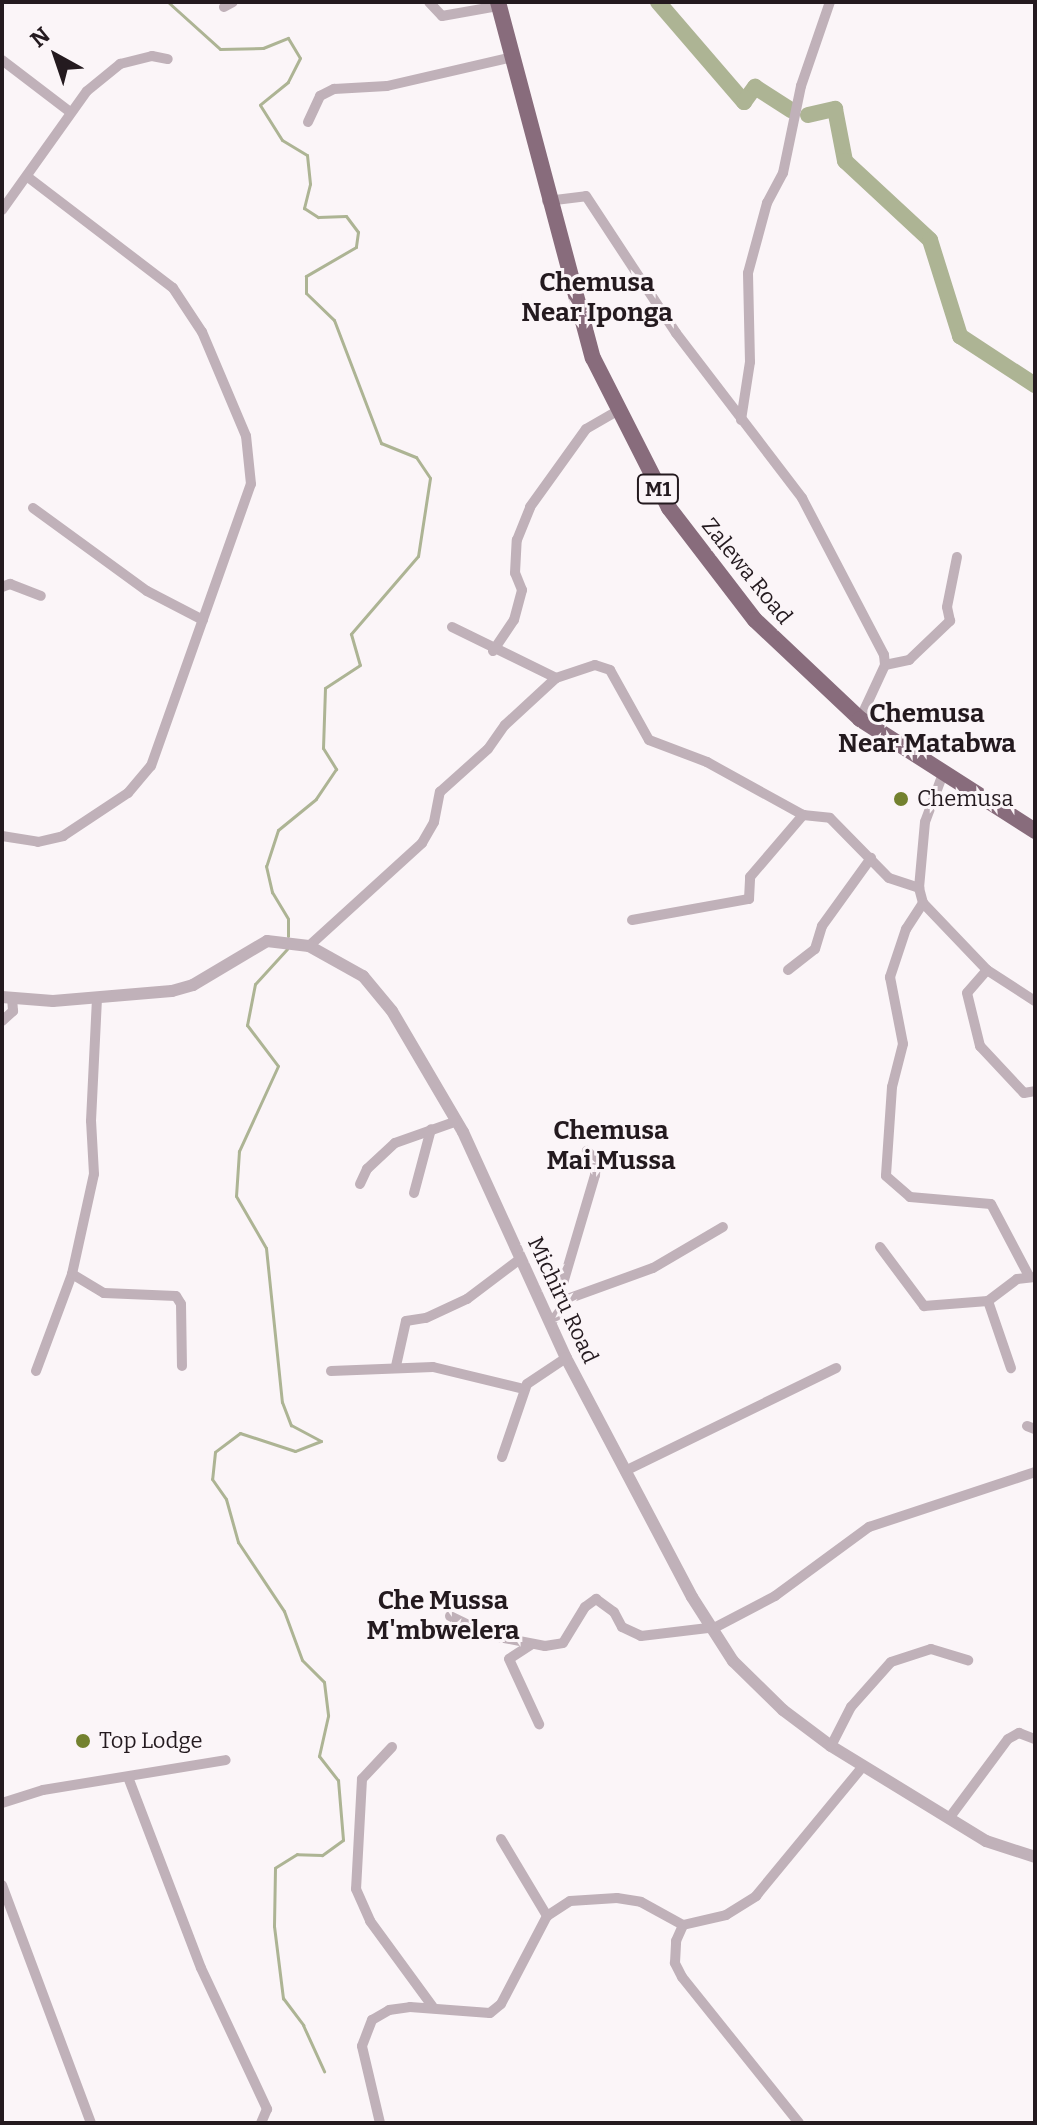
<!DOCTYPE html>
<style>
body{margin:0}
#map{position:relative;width:1037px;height:2125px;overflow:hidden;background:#fbf5f8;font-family:Bitter,serif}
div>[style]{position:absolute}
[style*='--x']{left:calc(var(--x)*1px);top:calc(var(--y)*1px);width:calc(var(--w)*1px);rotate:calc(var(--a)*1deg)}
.stream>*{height:3px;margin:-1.5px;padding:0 1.5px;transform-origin:1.5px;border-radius:1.5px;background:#adb494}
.river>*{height:16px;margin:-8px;padding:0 8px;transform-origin:8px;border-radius:8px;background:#adb494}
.minor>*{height:10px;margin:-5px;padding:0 5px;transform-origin:5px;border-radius:5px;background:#c0b1b9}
.tertiary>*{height:12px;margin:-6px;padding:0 6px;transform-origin:6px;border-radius:6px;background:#c0b1b9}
.trunk>*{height:16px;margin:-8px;padding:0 8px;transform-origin:8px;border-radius:8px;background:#886c7c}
.dots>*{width:22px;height:22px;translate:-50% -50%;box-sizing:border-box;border:4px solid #fbf5f8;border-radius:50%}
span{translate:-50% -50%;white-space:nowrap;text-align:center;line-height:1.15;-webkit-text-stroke:6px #fbf5f8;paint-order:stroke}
.shield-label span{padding:2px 6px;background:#fbf5f8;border:2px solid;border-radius:6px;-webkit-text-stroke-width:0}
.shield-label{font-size:20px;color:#241a1f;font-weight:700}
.street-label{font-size:22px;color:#241a1f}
.poi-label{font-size:22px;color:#241a1f}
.left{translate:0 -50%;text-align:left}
.quarter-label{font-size:26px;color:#241a1f;font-weight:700}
.frame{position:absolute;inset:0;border:4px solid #241a1f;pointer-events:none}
.north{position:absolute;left:16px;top:16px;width:80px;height:80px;-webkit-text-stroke:6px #fbf5f8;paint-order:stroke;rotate:320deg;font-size:22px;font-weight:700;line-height:32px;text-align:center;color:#241a1f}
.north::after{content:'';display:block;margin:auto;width:28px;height:36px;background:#241a1f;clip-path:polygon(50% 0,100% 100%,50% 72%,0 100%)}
</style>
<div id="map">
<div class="stream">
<i style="--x:168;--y:2;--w:70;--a:42.1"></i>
<i style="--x:220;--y:49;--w:43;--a:-1.3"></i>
<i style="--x:263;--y:48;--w:27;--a:-22"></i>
<i style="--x:288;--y:38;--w:23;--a:59"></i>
<i style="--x:300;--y:58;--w:27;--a:117"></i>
<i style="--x:288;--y:82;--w:36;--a:141"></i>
<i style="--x:260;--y:105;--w:41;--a:57.8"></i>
<i style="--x:282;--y:140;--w:29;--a:31"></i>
<i style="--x:307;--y:155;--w:29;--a:84"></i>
<i style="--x:310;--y:184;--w:25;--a:104"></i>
<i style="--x:304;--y:208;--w:17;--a:33"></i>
<i style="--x:318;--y:217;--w:28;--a:-2"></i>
<i style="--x:346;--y:216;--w:20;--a:53"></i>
<i style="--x:358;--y:232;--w:15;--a:98"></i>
<i style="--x:356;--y:247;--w:58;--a:149.9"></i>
<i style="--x:306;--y:276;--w:17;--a:90"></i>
<i style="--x:306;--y:293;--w:39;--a:44"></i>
<i style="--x:334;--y:320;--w:132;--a:69.1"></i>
<i style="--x:381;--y:443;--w:38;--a:22"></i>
<i style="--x:416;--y:457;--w:25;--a:56"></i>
<i style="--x:430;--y:478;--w:79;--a:98.7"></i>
<i style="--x:418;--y:556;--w:103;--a:130.7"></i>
<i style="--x:351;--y:634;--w:32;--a:74"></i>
<i style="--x:360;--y:665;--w:42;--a:146.7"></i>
<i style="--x:325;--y:688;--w:60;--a:91.9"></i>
<i style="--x:323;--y:748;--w:25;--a:58"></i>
<i style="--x:336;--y:769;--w:36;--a:124"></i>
<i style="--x:316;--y:799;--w:49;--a:140.8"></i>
<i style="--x:278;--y:830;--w:38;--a:108"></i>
<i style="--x:266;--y:866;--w:27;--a:77"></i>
<i style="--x:272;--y:892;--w:31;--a:59"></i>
<i style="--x:288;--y:919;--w:17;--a:90"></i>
<i style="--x:287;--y:949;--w:47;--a:132.4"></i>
<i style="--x:255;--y:984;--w:42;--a:101"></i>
<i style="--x:247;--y:1025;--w:51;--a:52.9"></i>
<i style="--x:278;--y:1066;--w:94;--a:114.6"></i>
<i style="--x:239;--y:1151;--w:45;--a:93.8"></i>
<i style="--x:236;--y:1196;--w:60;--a:60"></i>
<i style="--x:266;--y:1248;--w:155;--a:84.1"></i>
<i style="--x:282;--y:1402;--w:25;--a:69"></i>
<i style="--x:291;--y:1425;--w:34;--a:28"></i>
<i style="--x:321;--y:1441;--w:28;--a:159"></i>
<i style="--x:295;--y:1451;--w:58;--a:-161.9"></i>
<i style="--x:240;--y:1433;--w:31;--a:143"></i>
<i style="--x:215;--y:1452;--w:27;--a:96"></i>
<i style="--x:212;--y:1479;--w:24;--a:55"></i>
<i style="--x:226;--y:1499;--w:45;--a:74.4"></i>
<i style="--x:238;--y:1542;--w:83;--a:56.3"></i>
<i style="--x:284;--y:1611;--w:52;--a:69.8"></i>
<i style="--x:302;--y:1660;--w:31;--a:45"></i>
<i style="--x:324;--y:1682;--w:34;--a:83"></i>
<i style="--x:328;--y:1716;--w:41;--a:102.7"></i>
<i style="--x:319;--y:1756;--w:31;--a:52"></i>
<i style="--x:338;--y:1780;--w:60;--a:85.2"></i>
<i style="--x:343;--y:1840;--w:26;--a:144"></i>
<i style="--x:322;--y:1855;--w:25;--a:-178"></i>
<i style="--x:297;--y:1854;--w:26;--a:148"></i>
<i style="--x:275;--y:1868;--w:58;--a:91"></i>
<i style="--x:274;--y:1926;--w:73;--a:82.9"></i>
<i style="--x:283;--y:1998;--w:34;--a:53"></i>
<i style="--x:303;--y:2025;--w:51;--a:65.5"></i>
</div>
<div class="river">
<i style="--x:658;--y:2;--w:132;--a:49.3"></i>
<i style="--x:744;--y:102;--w:19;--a:-54"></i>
<i style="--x:755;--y:87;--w:43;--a:32.6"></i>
<i style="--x:808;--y:115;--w:28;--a:-13"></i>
<i style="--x:835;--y:109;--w:53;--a:79.1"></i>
<i style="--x:845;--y:161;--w:116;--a:42.9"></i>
<i style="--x:930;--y:240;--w:101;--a:72.6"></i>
<i style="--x:960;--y:336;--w:90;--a:33.2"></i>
</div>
<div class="minor">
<i style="--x:429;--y:2;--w:19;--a:47"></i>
<i style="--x:442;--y:16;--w:58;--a:-10"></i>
<i style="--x:224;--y:7;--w:10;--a:-29"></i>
<i style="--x:2;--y:60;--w:84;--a:37.3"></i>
<i style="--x:308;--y:122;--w:29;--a:-65"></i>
<i style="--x:320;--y:96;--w:16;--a:-27"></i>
<i style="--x:334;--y:89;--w:53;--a:-3.2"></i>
<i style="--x:387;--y:86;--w:129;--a:-13"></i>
<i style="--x:547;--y:201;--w:39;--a:-7"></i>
<i style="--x:586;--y:196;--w:164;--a:56.7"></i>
<i style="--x:676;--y:333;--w:208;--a:52.6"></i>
<i style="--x:802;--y:498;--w:177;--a:62.4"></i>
<i style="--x:884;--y:655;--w:10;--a:84"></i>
<i style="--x:885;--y:665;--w:60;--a:114.8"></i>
<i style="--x:2;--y:210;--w:146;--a:-54.5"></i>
<i style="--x:87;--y:91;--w:43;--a:-39.3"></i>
<i style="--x:120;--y:64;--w:33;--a:-14"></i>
<i style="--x:152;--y:56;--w:16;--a:11"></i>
<i style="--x:741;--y:420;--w:59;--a:-81.2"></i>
<i style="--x:750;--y:362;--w:89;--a:-91.3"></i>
<i style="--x:748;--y:273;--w:73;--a:-74.8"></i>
<i style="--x:767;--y:203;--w:34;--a:-62"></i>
<i style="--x:783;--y:173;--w:89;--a:-78.3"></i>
<i style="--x:801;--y:86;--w:89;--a:-71"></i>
<i style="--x:33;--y:508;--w:141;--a:36.1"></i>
<i style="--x:147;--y:591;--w:63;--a:27.4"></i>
<i style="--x:2;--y:587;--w:9;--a:-21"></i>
<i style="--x:10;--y:584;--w:33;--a:21"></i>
<i style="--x:452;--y:627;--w:116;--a:26.1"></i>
<i style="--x:493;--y:651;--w:37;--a:-56"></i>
<i style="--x:514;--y:620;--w:31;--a:-75"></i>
<i style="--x:522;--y:590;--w:18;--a:-112"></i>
<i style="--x:515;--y:573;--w:33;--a:-87"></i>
<i style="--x:517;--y:540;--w:35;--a:-68"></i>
<i style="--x:530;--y:507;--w:96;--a:-54.3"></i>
<i style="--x:586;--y:429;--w:34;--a:-30"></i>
<i style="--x:885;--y:665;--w:25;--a:-12"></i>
<i style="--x:909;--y:660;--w:57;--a:-43.6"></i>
<i style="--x:950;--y:621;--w:14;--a:-102"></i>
<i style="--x:947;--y:607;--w:51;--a:-78.7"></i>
<i style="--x:944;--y:771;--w:54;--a:110.4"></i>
<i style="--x:925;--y:822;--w:66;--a:95.2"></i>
<i style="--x:919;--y:888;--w:16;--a:75"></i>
<i style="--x:923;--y:903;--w:93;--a:46.3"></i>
<i style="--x:987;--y:970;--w:57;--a:32.9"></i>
<i style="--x:2;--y:836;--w:36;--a:9"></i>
<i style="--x:38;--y:842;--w:26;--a:-13"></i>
<i style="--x:63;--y:836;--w:78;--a:-33.5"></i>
<i style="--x:128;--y:793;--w:35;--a:-50"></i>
<i style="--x:151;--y:766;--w:299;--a:-70.5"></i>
<i style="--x:251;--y:484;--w:48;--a:-95.9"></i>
<i style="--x:246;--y:436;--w:113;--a:-112.9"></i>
<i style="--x:202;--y:332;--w:53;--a:-123.4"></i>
<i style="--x:173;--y:288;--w:183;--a:-142.6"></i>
<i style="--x:923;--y:903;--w:31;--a:123"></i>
<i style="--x:906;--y:929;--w:51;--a:108.4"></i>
<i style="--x:890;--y:977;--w:68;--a:79"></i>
<i style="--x:903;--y:1044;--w:44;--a:104.3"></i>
<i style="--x:892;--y:1087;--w:89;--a:93.9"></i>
<i style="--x:886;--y:1176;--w:32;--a:41"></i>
<i style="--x:910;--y:1197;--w:81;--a:4.9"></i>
<i style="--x:991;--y:1204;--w:81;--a:62.2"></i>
<i style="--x:632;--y:920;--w:119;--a:-10.2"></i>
<i style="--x:749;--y:899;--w:22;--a:-87"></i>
<i style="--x:750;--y:877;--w:82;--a:-49.5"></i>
<i style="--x:309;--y:946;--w:153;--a:-42.3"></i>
<i style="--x:422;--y:843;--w:24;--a:-60"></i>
<i style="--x:434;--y:822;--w:31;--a:-79"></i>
<i style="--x:440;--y:792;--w:64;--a:-41.9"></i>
<i style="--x:488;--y:749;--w:29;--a:-55"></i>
<i style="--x:505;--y:725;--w:69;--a:-42.7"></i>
<i style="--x:556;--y:678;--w:41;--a:-18.4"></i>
<i style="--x:595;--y:665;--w:16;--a:18"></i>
<i style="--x:610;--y:670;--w:80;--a:60.9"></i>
<i style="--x:649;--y:740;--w:62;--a:20.8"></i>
<i style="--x:707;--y:762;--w:110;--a:28.9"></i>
<i style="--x:803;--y:815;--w:27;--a:6"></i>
<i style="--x:830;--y:818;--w:84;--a:45.5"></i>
<i style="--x:889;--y:878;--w:32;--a:18"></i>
<i style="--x:788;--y:970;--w:34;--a:-38"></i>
<i style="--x:815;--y:949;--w:24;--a:-73"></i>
<i style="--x:822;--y:926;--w:84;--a:-54.2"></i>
<i style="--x:987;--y:970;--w:30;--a:131"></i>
<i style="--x:967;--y:993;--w:55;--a:76.2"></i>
<i style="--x:980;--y:1046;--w:64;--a:46.9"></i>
<i style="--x:1024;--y:1093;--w:11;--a:-10"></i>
<i style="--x:2;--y:1021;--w:15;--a:-42"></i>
<i style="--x:13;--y:1011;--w:13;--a:-94"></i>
<i style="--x:360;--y:1184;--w:17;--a:-65"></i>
<i style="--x:367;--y:1169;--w:38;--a:-43"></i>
<i style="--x:395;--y:1143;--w:66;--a:-19.5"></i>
<i style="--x:414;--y:1193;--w:66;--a:-75.1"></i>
<i style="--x:880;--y:1247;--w:74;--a:53.3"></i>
<i style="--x:924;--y:1306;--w:64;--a:-4.5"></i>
<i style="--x:988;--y:1301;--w:36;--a:-37"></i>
<i style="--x:1017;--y:1279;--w:18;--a:-6"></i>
<i style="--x:72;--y:1274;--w:37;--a:31"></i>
<i style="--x:104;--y:1293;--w:72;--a:2.4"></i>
<i style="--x:176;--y:1296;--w:9;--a:58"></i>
<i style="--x:181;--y:1304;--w:62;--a:89.1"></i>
<i style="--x:988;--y:1301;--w:71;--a:71.1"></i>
<i style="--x:564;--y:1302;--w:12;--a:-104"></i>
<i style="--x:561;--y:1290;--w:120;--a:-73.5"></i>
<i style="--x:595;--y:1175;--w:15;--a:-86"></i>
<i style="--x:596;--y:1160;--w:13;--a:-135"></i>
<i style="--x:550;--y:1324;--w:33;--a:-52"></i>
<i style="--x:570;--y:1298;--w:88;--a:-19.9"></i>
<i style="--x:653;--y:1268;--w:81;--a:-30.4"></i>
<i style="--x:396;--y:1366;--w:46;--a:-77.5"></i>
<i style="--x:406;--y:1321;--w:20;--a:-9"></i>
<i style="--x:426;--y:1318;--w:45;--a:-24.9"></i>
<i style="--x:467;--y:1299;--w:66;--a:-37"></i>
<i style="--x:36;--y:1371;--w:103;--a:-69.6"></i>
<i style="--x:72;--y:1274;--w:102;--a:-77.6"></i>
<i style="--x:94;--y:1174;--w:53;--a:-93.2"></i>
<i style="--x:91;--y:1121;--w:122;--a:-87.2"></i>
<i style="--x:331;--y:1371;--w:102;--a:-2.2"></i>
<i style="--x:433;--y:1367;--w:94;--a:13.6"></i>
<i style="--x:1027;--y:1426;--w:9;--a:21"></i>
<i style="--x:502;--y:1457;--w:77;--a:-71.1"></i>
<i style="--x:527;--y:1384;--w:47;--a:-33.7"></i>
<i style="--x:625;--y:1471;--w:235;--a:-26"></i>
<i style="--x:450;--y:1616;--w:43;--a:26"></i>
<i style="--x:489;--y:1635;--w:57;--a:11.1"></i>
<i style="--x:545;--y:1646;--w:18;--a:-9"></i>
<i style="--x:563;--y:1643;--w:42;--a:-58.6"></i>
<i style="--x:585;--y:1607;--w:14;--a:-36"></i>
<i style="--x:596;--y:1599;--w:22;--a:36"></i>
<i style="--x:614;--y:1612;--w:17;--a:62"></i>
<i style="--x:622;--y:1627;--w:21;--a:25"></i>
<i style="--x:641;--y:1636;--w:76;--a:-6.8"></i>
<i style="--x:716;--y:1627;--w:67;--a:-27.7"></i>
<i style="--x:775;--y:1596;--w:117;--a:-36.3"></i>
<i style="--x:869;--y:1527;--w:175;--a:-18.3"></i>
<i style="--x:532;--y:1644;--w:27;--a:147"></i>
<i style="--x:509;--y:1659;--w:72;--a:65.2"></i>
<i style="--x:831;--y:1746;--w:44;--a:-62.9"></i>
<i style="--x:851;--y:1707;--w:60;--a:-48.4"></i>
<i style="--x:891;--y:1662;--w:42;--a:-18"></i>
<i style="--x:931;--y:1649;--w:39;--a:17"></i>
<i style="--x:392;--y:1747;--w:44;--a:133.2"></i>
<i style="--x:362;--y:1779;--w:110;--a:93.1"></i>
<i style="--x:356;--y:1889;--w:35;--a:66"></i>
<i style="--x:370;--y:1921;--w:107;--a:53.8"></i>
<i style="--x:128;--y:1777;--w:204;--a:69.1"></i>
<i style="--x:201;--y:1968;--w:156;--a:64.9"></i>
<i style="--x:267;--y:2109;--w:15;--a:113"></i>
<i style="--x:2;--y:1803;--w:43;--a:-17.6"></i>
<i style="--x:43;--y:1790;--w:185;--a:-9.3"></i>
<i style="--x:950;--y:1817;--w:97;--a:-53.4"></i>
<i style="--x:1008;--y:1739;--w:13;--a:-29"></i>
<i style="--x:1019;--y:1733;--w:17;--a:21"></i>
<i style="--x:501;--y:1839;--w:90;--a:59.1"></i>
<i style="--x:2;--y:1885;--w:254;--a:69.5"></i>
<i style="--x:380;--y:2123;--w:79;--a:-103.2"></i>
<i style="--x:362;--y:2046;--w:28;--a:-69"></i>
<i style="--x:372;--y:2020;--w:20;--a:-30"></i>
<i style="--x:389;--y:2010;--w:21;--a:-8"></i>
<i style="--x:410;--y:2007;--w:80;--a:4.3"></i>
<i style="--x:490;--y:2013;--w:14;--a:-39"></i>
<i style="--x:501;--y:2004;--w:99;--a:-62.4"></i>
<i style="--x:547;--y:1916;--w:27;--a:-33"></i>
<i style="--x:570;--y:1901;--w:47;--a:-3.7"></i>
<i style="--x:617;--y:1898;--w:24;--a:9"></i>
<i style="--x:641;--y:1902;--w:48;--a:28.7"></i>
<i style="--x:799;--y:2123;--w:187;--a:-128.7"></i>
<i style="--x:682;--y:1977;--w:16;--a:-117"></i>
<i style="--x:675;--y:1963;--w:22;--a:-87"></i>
<i style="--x:676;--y:1941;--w:17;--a:-66"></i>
<i style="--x:683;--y:1925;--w:44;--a:-13.1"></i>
<i style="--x:726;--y:1915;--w:36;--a:-32"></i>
<i style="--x:756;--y:1896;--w:168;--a:-50.5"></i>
</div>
<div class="tertiary">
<i style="--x:2;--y:997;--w:51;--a:4.5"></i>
<i style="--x:53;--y:1001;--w:119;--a:-4.8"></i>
<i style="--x:172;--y:991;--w:22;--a:-16"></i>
<i style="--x:193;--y:985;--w:86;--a:-30.7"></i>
<i style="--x:267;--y:941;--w:42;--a:6.8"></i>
<i style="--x:309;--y:946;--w:62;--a:29.1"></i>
<i style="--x:363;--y:976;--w:45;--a:50.4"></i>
<i style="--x:392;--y:1011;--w:140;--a:59.6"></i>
<i style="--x:463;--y:1132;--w:248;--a:65.5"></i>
<i style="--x:566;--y:1358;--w:270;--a:62.2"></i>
<i style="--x:692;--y:1597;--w:76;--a:57.4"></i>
<i style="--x:733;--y:1661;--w:70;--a:44.4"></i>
<i style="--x:783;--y:1710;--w:60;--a:36.9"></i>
<i style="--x:831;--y:1746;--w:182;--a:31.5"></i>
<i style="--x:986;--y:1841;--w:52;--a:18.1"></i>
</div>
<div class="trunk">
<i style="--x:498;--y:2;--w:368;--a:75.1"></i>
<i style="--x:593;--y:358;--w:168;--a:63.1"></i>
<i style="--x:669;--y:508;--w:141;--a:52.5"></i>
<i style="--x:755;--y:620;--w:144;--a:43.3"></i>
<i style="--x:860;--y:719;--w:208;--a:32.6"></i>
</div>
<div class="dots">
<i style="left:901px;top:799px;background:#73812f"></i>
<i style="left:83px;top:1741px;background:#73812f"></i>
</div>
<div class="shield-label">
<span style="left:658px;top:489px">M1</span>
</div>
<div class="street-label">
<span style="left:747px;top:571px;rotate:51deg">Zalewa Road</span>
<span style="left:563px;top:1300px;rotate:65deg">Michiru Road</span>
</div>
<div class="poi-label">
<span class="left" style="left:917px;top:799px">Chemusa</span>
<span class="left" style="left:99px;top:1741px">Top Lodge</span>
</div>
<div class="quarter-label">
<span style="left:597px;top:298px">Chemusa<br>Near Iponga</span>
<span style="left:927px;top:729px">Chemusa<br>Near Matabwa</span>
<span style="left:611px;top:1146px">Chemusa<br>Mai Mussa</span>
<span style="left:443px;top:1616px">Che Mussa<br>M'mbwelera</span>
</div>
<div class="frame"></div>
<div class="north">N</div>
</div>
